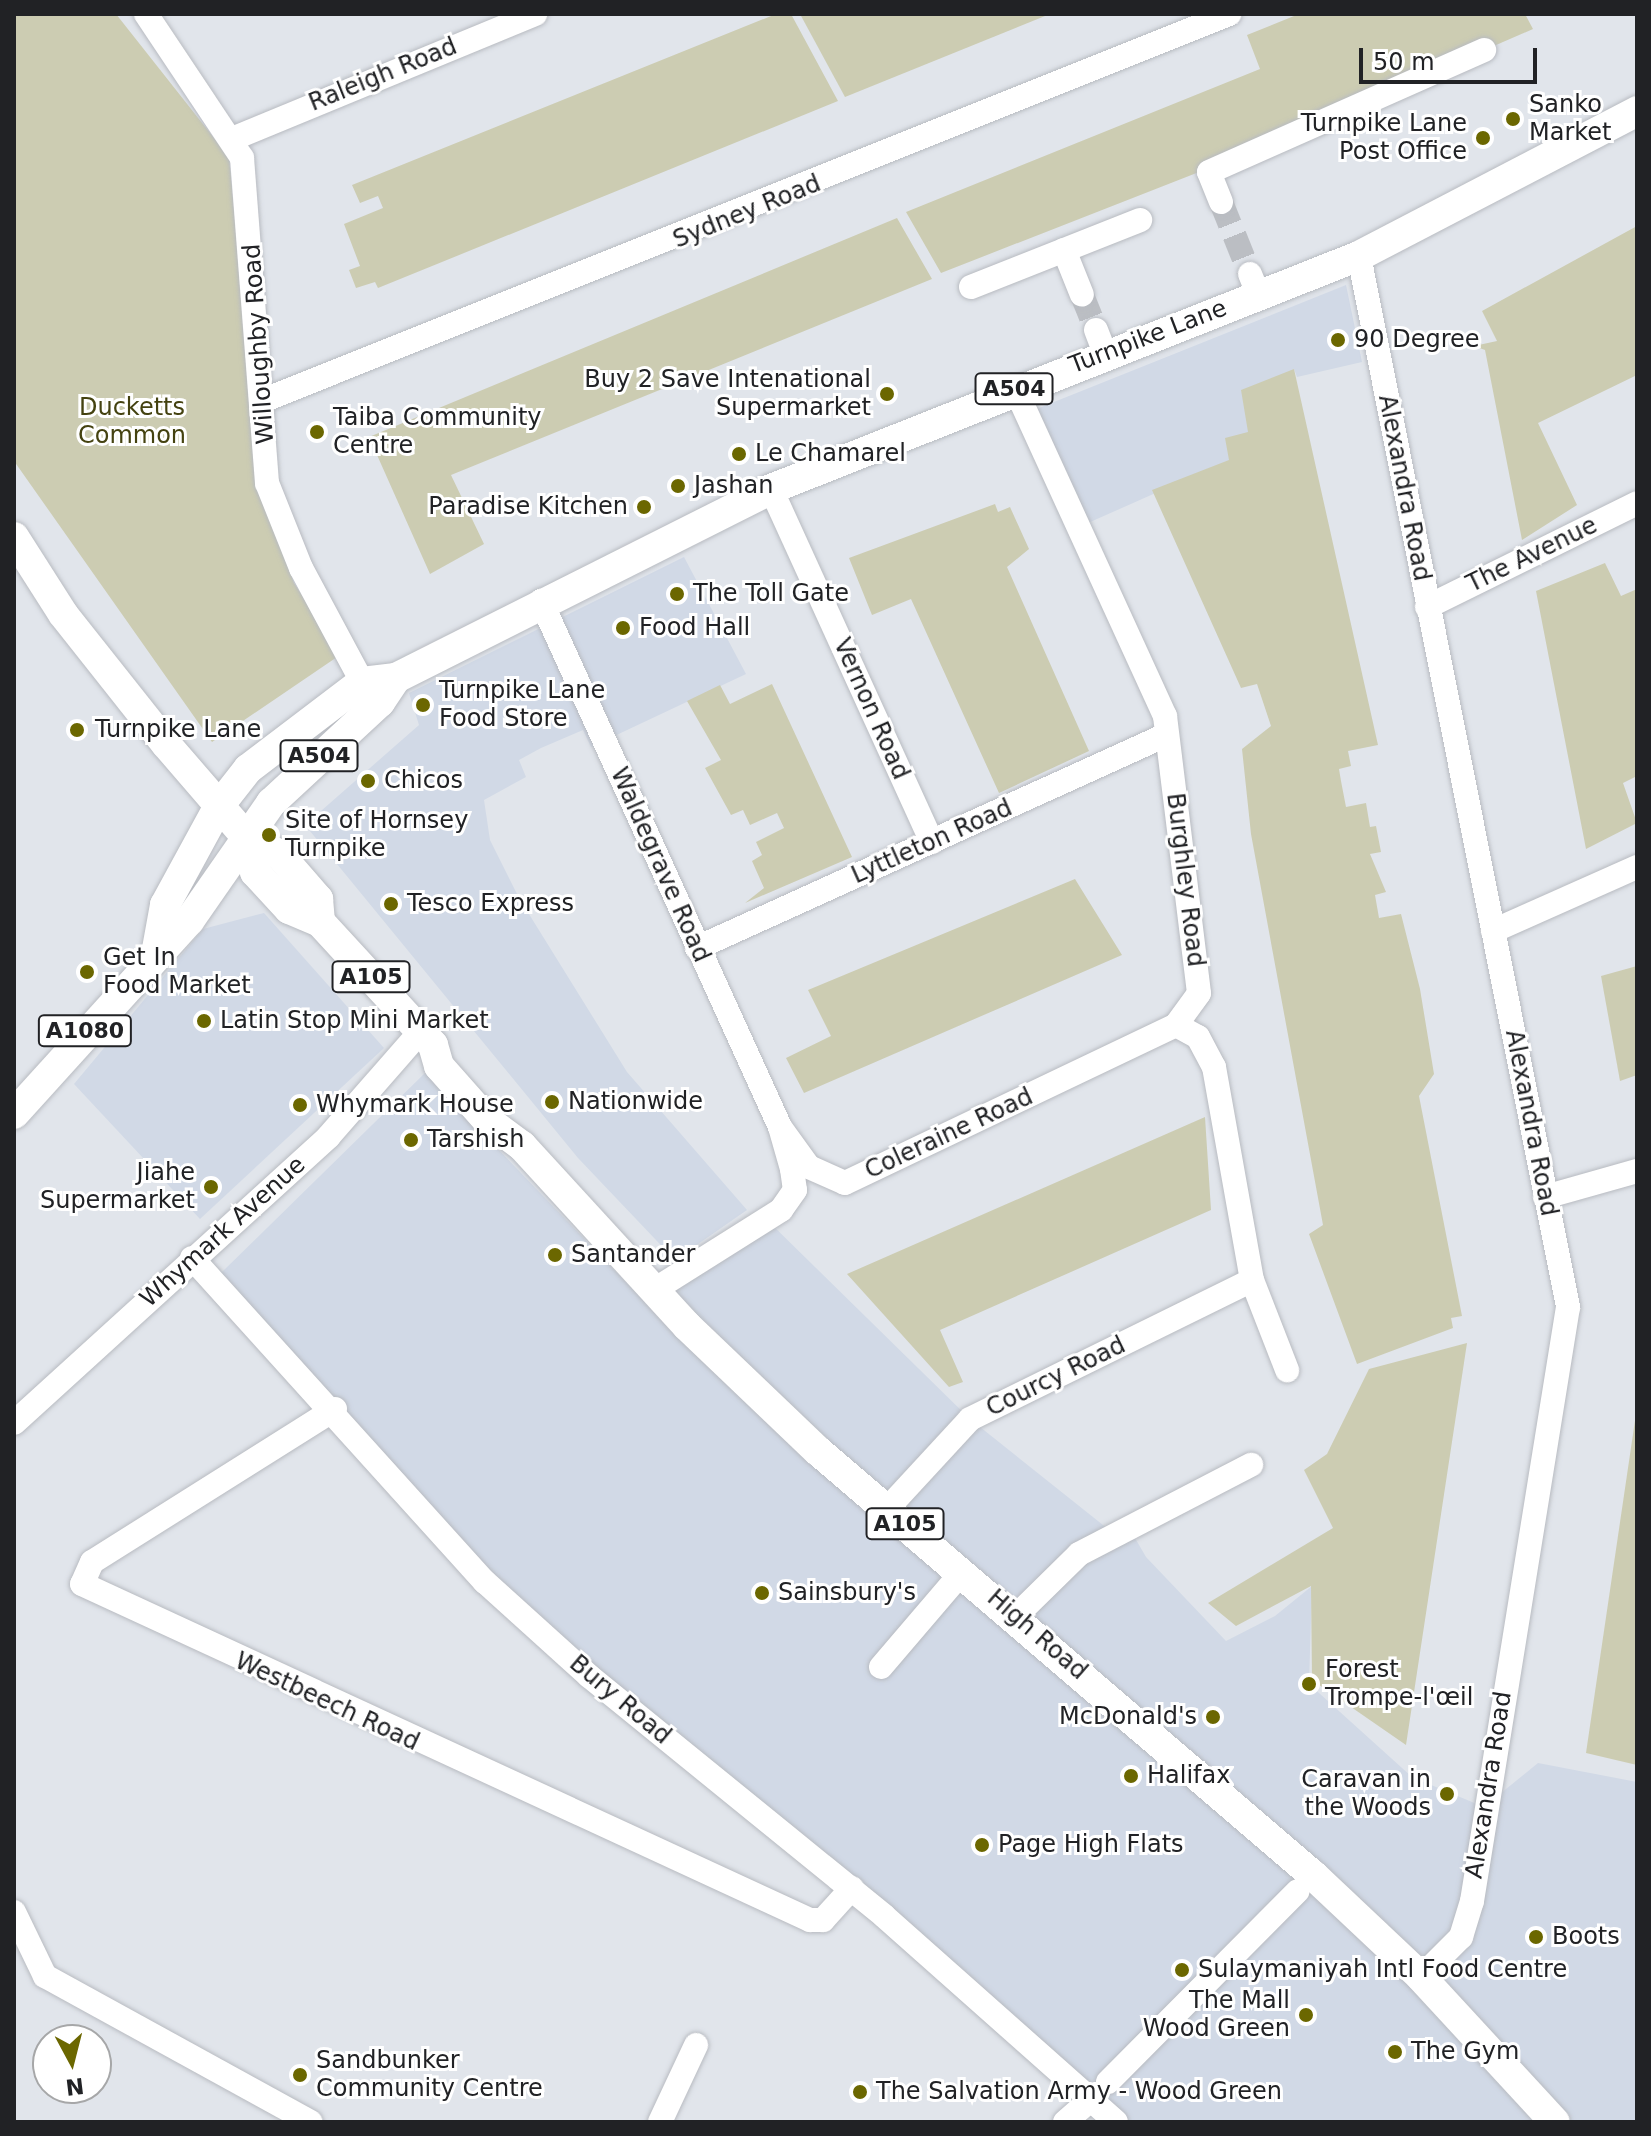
<!DOCTYPE html>
<meta charset="utf-8">
<style>
body{margin:0}
#map{position:relative;width:1651px;height:2136px;overflow:hidden;background:#e1e5eb;font-family:"DejaVu Sans",sans-serif}
div>[style]{position:absolute}
[style*='--x']{left:calc(var(--x)*1px);top:calc(var(--y)*1px);width:calc(var(--w)*1px);rotate:calc(var(--a)*1deg)}
.built>*{inset:0;background:#d1d9e6}
.green>*{inset:0;background:#ccccb2}
.minor-tunnel>*{height:24px;margin-top:-12px;transform-origin:0;background:repeating-linear-gradient(90deg,#bbbec3 0 24px,transparent 0 36px)}
.roads{filter:drop-shadow(0 0 2px #b8bbc1) drop-shadow(0 0 2px #b8bbc1)}
.minor>*{height:24px;margin:-12px;padding:0 12px;transform-origin:12px;border-radius:12px;background:#fff}
.major>*{height:30px;margin:-15px;padding:0 15px;transform-origin:15px;border-radius:15px;background:#fff}
.dots>*{width:22px;height:22px;translate:-50% -50%;box-sizing:border-box;border:4px solid #fff;border-radius:50%}
span{translate:-50% -50%;white-space:nowrap;text-align:center;line-height:1.15;-webkit-text-stroke:6px #fff;paint-order:stroke}
.shield-label span{padding:2px 6px;background:#fff;border:2px solid;border-radius:6px;-webkit-text-stroke-width:0}
.shield-label{font-size:22px;color:#212225;font-weight:700}
.street-label{font-size:24px;color:#212225}
.poi-label{font-size:24px;color:#212225}
.left{translate:0 -50%;text-align:left}
.right{translate:-100% -50%;text-align:right}
.park-label{font-size:24px;color:#444210}
.frame{position:absolute;inset:0;border:16px solid #212225;pointer-events:none}
.north{position:absolute;left:32px;top:2024px;width:80px;height:80px;box-sizing:border-box;background:#fff;border:2px solid #a6a7a8;border-radius:50%;rotate:173deg;font-size:22px;font-weight:700;line-height:32px;text-align:center;color:#212225}
.north::after{content:'';display:block;margin:auto;width:28px;height:36px;background:#6b6700;clip-path:polygon(50% 0,100% 100%,50% 72%,0 100%)}
.scale{position:absolute;left:1359px;top:48px;width:178px;height:36px;box-sizing:border-box;border:4px solid #212225;border-top:0;padding-left:10px;font-size:24px;line-height:28px;white-space:nowrap;color:#212225;-webkit-text-stroke:6px #fff;paint-order:stroke}
</style>
<div id="map">
<div class="built">
<i style="clip-path:polygon(1346px 285px,1362px 362px,1297px 377px,1294px 369px,1230px 460px,1088px 523px,1034px 410px)"></i>
<i style="clip-path:polygon(684px 557px,746px 674px,591px 747px,583px 730px,541px 748px,519px 760px,526px 777px,484px 800px,490px 840px,519px 898px,627px 1072px,747px 1210px,675px 1260px,578px 1158px,305px 825px,419px 725px,409px 693px)"></i>
<i style="clip-path:polygon(264px 913px,384px 1048px,200px 1219px,74px 1084px,203px 929px)"></i>
<i style="clip-path:polygon(425px 1073px,643px 1300px,763px 1216px,970px 1419px,1113px 1533px,1128px 1526px,1146px 1557px,1226px 1641px,1275px 1616px,1312px 1586px,1309px 1684px,1412px 1777px,1484px 1807px,1538px 1763px,1637px 1782px,1637px 2122px,1116px 2122px,589px 1676px,192px 1258px,222px 1272px)"></i>
</div>
<div class="green">
<i style="clip-path:polygon(14px 14px,116px 14px,229px 157px,262px 498px,294px 583px,340px 655px,212px 742px,14px 461px)"></i>
<i style="clip-path:polygon(776px 14px,791px 14px,838px 101px,378px 288px,375px 282px,356px 288px,349px 270px,360px 266px,344px 224px,383px 208px,378px 196px,360px 203px,352px 185px)"></i>
<i style="clip-path:polygon(800px 14px,1050px 14px,845px 97px)"></i>
<i style="clip-path:polygon(1299px 14px,1525px 14px,1533px 29px,1245px 154px,941px 273px,906px 212px,1260px 69px,1247px 35px)"></i>
<i style="clip-path:polygon(897px 218px,932px 279px,451px 475px,484px 544px,430px 574px,369px 437px)"></i>
<i style="clip-path:polygon(1637px 226px,1637px 375px,1538px 423px,1577px 505px,1522px 540px,1485px 350px,1474px 346px,1497px 341px,1482px 311px)"></i>
<i style="clip-path:polygon(1294px 369px,1378px 745px,1348px 751px,1351px 766px,1339px 769px,1341px 781px,1346px 807px,1366px 803px,1370px 827px,1376px 826px,1381px 852px,1370px 854px,1386px 892px,1375px 895px,1379px 918px,1401px 914px,1420px 989px,1434px 1074px,1419px 1096px,1462px 1316px,1451px 1318px,1453px 1328px,1357px 1364px,1309px 1234px,1323px 1225px,1251px 834px,1242px 749px,1271px 726px,1257px 684px,1241px 688px,1152px 490px,1229px 460px,1225px 438px,1248px 432px,1241px 390px)"></i>
<i style="clip-path:polygon(995px 504px,998px 512px,1010px 507px,1029px 549px,1007px 567px,1089px 751px,999px 793px,911px 599px,872px 615px,849px 558px)"></i>
<i style="clip-path:polygon(1605px 563px,1621px 596px,1637px 589px,1637px 776px,1623px 783px,1637px 823px,1586px 849px,1536px 591px)"></i>
<i style="clip-path:polygon(772px 684px,852px 857px,745px 903px,764px 888px,752px 861px,762px 855px,756px 842px,784px 828px,777px 813px,750px 825px,743px 810px,731px 815px,705px 768px,721px 760px,687px 701px,720px 685px,730px 704px)"></i>
<i style="clip-path:polygon(1075px 879px,1122px 955px,804px 1093px,786px 1058px,831px 1036px,808px 990px)"></i>
<i style="clip-path:polygon(1637px 966px,1637px 1075px,1620px 1081px,1601px 976px)"></i>
<i style="clip-path:polygon(1205px 1117px,1211px 1210px,940px 1330px,963px 1382px,949px 1387px,847px 1274px)"></i>
<i style="clip-path:polygon(1467px 1343px,1406px 1745px,1312px 1680px,1311px 1586px,1236px 1626px,1208px 1603px,1333px 1528px,1304px 1470px,1327px 1454px,1369px 1369px)"></i>
<i style="clip-path:polygon(1637px 1407px,1637px 1765px,1586px 1753px)"></i>
</div>
<div class="minor-tunnel">
<i style="--x:1221;--y:202;--w:78;--a:68.1"></i>
<i style="--x:1082;--y:295;--w:38;--a:68"></i>
</div>
<div class="roads">
<div class="minor">
<i style="--x:146;--y:14;--w:173;--a:56.3"></i>
<i style="--x:242;--y:158;--w:326;--a:85.6"></i>
<i style="--x:267;--y:483;--w:92;--a:68.2"></i>
<i style="--x:301;--y:568;--w:129;--a:61.8"></i>
<i style="--x:232;--y:139;--w:328;--a:-22.4"></i>
<i style="--x:1221;--y:202;--w:32;--a:-112"></i>
<i style="--x:1209;--y:172;--w:301;--a:-23.9"></i>
<i style="--x:1064;--y:250;--w:48;--a:68.2"></i>
<i style="--x:1359;--y:256;--w:1072;--a:78.75"></i>
<i style="--x:1568;--y:1307;--w:602;--a:99.18"></i>
<i style="--x:1472;--y:1901;--w:38;--a:107"></i>
<i style="--x:1461;--y:1937;--w:57;--a:135"></i>
<i style="--x:1250;--y:274;--w:24;--a:68"></i>
<i style="--x:971;--y:287;--w:182;--a:-21.6"></i>
<i style="--x:1096;--y:330;--w:25;--a:69"></i>
<i style="--x:262;--y:401;--w:1042;--a:-21.81"></i>
<i style="--x:771;--y:489;--w:388;--a:65.5"></i>
<i style="--x:541;--y:601;--w:578;--a:65.56"></i>
<i style="--x:780;--y:1127;--w:44;--a:74.1"></i>
<i style="--x:792;--y:1169;--w:21;--a:82"></i>
<i style="--x:795;--y:1190;--w:24;--a:125"></i>
<i style="--x:781;--y:1210;--w:150;--a:147.8"></i>
<i style="--x:1427;--y:607;--w:234;--a:-26.3"></i>
<i style="--x:1493;--y:931;--w:158;--a:-24"></i>
<i style="--x:697;--y:948;--w:515;--a:-24.43"></i>
<i style="--x:1176;--y:1025;--w:25;--a:29"></i>
<i style="--x:1198;--y:1037;--w:34;--a:62"></i>
<i style="--x:1214;--y:1067;--w:216;--a:79.9"></i>
<i style="--x:1252;--y:1280;--w:97;--a:68.7"></i>
<i style="--x:780;--y:1127;--w:49;--a:54.1"></i>
<i style="--x:809;--y:1167;--w:39;--a:24"></i>
<i style="--x:845;--y:1183;--w:367;--a:-25.5"></i>
<i style="--x:1176;--y:1025;--w:39;--a:-54"></i>
<i style="--x:1199;--y:993;--w:279;--a:-97"></i>
<i style="--x:1165;--y:716;--w:361;--a:-114.6"></i>
<i style="--x:1545;--y:1197;--w:96;--a:-15.8"></i>
<i style="--x:192;--y:1258;--w:437;--a:47.9"></i>
<i style="--x:485;--y:1582;--w:140;--a:42.1"></i>
<i style="--x:589;--y:1676;--w:380;--a:39.1"></i>
<i style="--x:884;--y:1916;--w:310;--a:41.6"></i>
<i style="--x:335;--y:1409;--w:287;--a:147.8"></i>
<i style="--x:92;--y:1562;--w:24;--a:114"></i>
<i style="--x:82;--y:1584;--w:802;--a:24.78"></i>
<i style="--x:810;--y:1920;--w:13;--a:0"></i>
<i style="--x:823;--y:1920;--w:43;--a:-47.8"></i>
<i style="--x:14;--y:1423;--w:426;--a:-42.3"></i>
<i style="--x:329;--y:1136;--w:140;--a:-48.8"></i>
<i style="--x:887;--y:1509;--w:122;--a:-47.3"></i>
<i style="--x:970;--y:1419;--w:314;--a:-26.2"></i>
<i style="--x:1016;--y:1616;--w:88;--a:-44.5"></i>
<i style="--x:1079;--y:1554;--w:194;--a:-27.4"></i>
<i style="--x:881;--y:1667;--w:125;--a:-49.5"></i>
<i style="--x:14;--y:1912;--w:71;--a:64.2"></i>
<i style="--x:45;--y:1976;--w:303;--a:28.8"></i>
<i style="--x:1108;--y:2082;--w:269;--a:-45.2"></i>
<i style="--x:660;--y:2122;--w:85;--a:-64.9"></i>
<i style="--x:1065;--y:2122;--w:33;--a:-41"></i>
</div>
<div class="major">
<i style="--x:14;--y:537;--w:91;--a:57.5"></i>
<i style="--x:63;--y:614;--w:166;--a:51.6"></i>
<i style="--x:166;--y:744;--w:125;--a:49.2"></i>
<i style="--x:248;--y:839;--w:34;--a:26"></i>
<i style="--x:279;--y:854;--w:60;--a:49.1"></i>
<i style="--x:318;--y:899;--w:23;--a:85"></i>
<i style="--x:248;--y:839;--w:34;--a:78"></i>
<i style="--x:255;--y:872;--w:50;--a:47.4"></i>
<i style="--x:289;--y:909;--w:34;--a:23"></i>
<i style="--x:320;--y:922;--w:167;--a:47.4"></i>
<i style="--x:433;--y:1045;--w:22;--a:74"></i>
<i style="--x:439;--y:1066;--w:72;--a:48.4"></i>
<i style="--x:487;--y:1120;--w:44;--a:36.6"></i>
<i style="--x:522;--y:1146;--w:244;--a:47.5"></i>
<i style="--x:687;--y:1326;--w:181;--a:43.7"></i>
<i style="--x:818;--y:1451;--w:653;--a:40.59"></i>
<i style="--x:1314;--y:1876;--w:147;--a:43.3"></i>
<i style="--x:1421;--y:1977;--w:197;--a:47.3"></i>
<i style="--x:157;--y:949;--w:45;--a:-79.7"></i>
<i style="--x:165;--y:905;--w:113;--a:-61.4"></i>
<i style="--x:219;--y:806;--w:47;--a:-51.9"></i>
<i style="--x:248;--y:769;--w:143;--a:-37.3"></i>
<i style="--x:362;--y:682;--w:34;--a:-7"></i>
<i style="--x:396;--y:678;--w:420;--a:-26.7"></i>
<i style="--x:771;--y:489;--w:632;--a:-21.62"></i>
<i style="--x:1359;--y:256;--w:314;--a:-27.5"></i>
<i style="--x:14;--y:1114;--w:261;--a:-47.8"></i>
<i style="--x:189;--y:921;--w:144;--a:-55.2"></i>
<i style="--x:271;--y:803;--w:149;--a:-42.8"></i>
<i style="--x:380;--y:702;--w:29;--a:-56"></i>
</div>
</div>
<div class="dots">
<i style="left:1513px;top:119px;background:#6b6700"></i>
<i style="left:1483px;top:138px;background:#6b6700"></i>
<i style="left:1338px;top:340px;background:#6b6700"></i>
<i style="left:887px;top:394px;background:#6b6700"></i>
<i style="left:317px;top:432px;background:#6b6700"></i>
<i style="left:739px;top:454px;background:#6b6700"></i>
<i style="left:678px;top:486px;background:#6b6700"></i>
<i style="left:644px;top:507px;background:#6b6700"></i>
<i style="left:677px;top:594px;background:#6b6700"></i>
<i style="left:623px;top:628px;background:#6b6700"></i>
<i style="left:423px;top:705px;background:#6b6700"></i>
<i style="left:77px;top:730px;background:#6b6700"></i>
<i style="left:368px;top:781px;background:#6b6700"></i>
<i style="left:269px;top:835px;background:#6b6700"></i>
<i style="left:391px;top:904px;background:#6b6700"></i>
<i style="left:87px;top:972px;background:#6b6700"></i>
<i style="left:204px;top:1021px;background:#6b6700"></i>
<i style="left:552px;top:1102px;background:#6b6700"></i>
<i style="left:300px;top:1105px;background:#6b6700"></i>
<i style="left:411px;top:1140px;background:#6b6700"></i>
<i style="left:211px;top:1187px;background:#6b6700"></i>
<i style="left:555px;top:1255px;background:#6b6700"></i>
<i style="left:762px;top:1593px;background:#6b6700"></i>
<i style="left:1309px;top:1684px;background:#6b6700"></i>
<i style="left:1213px;top:1717px;background:#6b6700"></i>
<i style="left:1131px;top:1776px;background:#6b6700"></i>
<i style="left:1447px;top:1794px;background:#6b6700"></i>
<i style="left:982px;top:1845px;background:#6b6700"></i>
<i style="left:1536px;top:1937px;background:#6b6700"></i>
<i style="left:1182px;top:1970px;background:#6b6700"></i>
<i style="left:1306px;top:2015px;background:#6b6700"></i>
<i style="left:1395px;top:2052px;background:#6b6700"></i>
<i style="left:300px;top:2075px;background:#6b6700"></i>
<i style="left:860px;top:2092px;background:#6b6700"></i>
</div>
<div class="shield-label">
<span style="left:1014px;top:389px">A504</span>
<span style="left:319px;top:756px">A504</span>
<span style="left:371px;top:977px">A105</span>
<span style="left:85px;top:1031px">A1080</span>
<span style="left:905px;top:1524px">A105</span>
</div>
<div class="street-label">
<span style="left:383px;top:75px;rotate:-22deg">Raleigh Road</span>
<span style="left:747px;top:212px;rotate:-22deg">Sydney Road</span>
<span style="left:1148px;top:337px;rotate:-21deg">Turnpike Lane</span>
<span style="left:259px;top:344px;rotate:-94deg">Willoughby Road</span>
<span style="left:1404px;top:488px;rotate:79deg">Alexandra Road</span>
<span style="left:1532px;top:555px;rotate:-26deg">The Avenue</span>
<span style="left:871px;top:709px;rotate:66deg">Vernon Road</span>
<span style="left:932px;top:842px;rotate:-24deg">Lyttleton Road</span>
<span style="left:660px;top:865px;rotate:66deg">Waldegrave Road</span>
<span style="left:1185px;top:880px;rotate:83deg">Burghley Road</span>
<span style="left:1531px;top:1123px;rotate:79deg">Alexandra Road</span>
<span style="left:949px;top:1134px;rotate:-25deg">Coleraine Road</span>
<span style="left:223px;top:1232px;rotate:-42deg">Whymark Avenue</span>
<span style="left:1056px;top:1377px;rotate:-26deg">Courcy Road</span>
<span style="left:1037px;top:1635px;rotate:41deg">High Road</span>
<span style="left:620px;top:1700px;rotate:40deg">Bury Road</span>
<span style="left:327px;top:1702px;rotate:25deg">Westbeech Road</span>
<span style="left:1489px;top:1785px;rotate:-81deg">Alexandra Road</span>
</div>
<div class="poi-label">
<span class="left" style="left:1529px;top:119px">Sanko<br>Market</span>
<span class="right" style="left:1467px;top:138px">Turnpike Lane<br>Post Office</span>
<span class="left" style="left:1354px;top:340px">90 Degree</span>
<span class="right" style="left:871px;top:394px">Buy 2 Save Intenational<br>Supermarket</span>
<span class="left" style="left:333px;top:432px">Taiba Community<br>Centre</span>
<span class="left" style="left:755px;top:454px">Le Chamarel</span>
<span class="left" style="left:694px;top:486px">Jashan</span>
<span class="right" style="left:628px;top:507px">Paradise Kitchen</span>
<span class="left" style="left:693px;top:594px">The Toll Gate</span>
<span class="left" style="left:639px;top:628px">Food Hall</span>
<span class="left" style="left:439px;top:705px">Turnpike Lane<br>Food Store</span>
<span class="left" style="left:95px;top:730px">Turnpike Lane</span>
<span class="left" style="left:384px;top:781px">Chicos</span>
<span class="left" style="left:285px;top:835px">Site of Hornsey<br>Turnpike</span>
<span class="left" style="left:407px;top:904px">Tesco Express</span>
<span class="left" style="left:103px;top:972px">Get In<br>Food Market</span>
<span class="left" style="left:220px;top:1021px">Latin Stop Mini Market</span>
<span class="left" style="left:568px;top:1102px">Nationwide</span>
<span class="left" style="left:316px;top:1105px">Whymark House</span>
<span class="left" style="left:427px;top:1140px">Tarshish</span>
<span class="right" style="left:195px;top:1187px">Jiahe<br>Supermarket</span>
<span class="left" style="left:571px;top:1255px">Santander</span>
<span class="left" style="left:778px;top:1593px">Sainsbury's</span>
<span class="left" style="left:1325px;top:1684px">Forest<br>Trompe-l'œil</span>
<span class="right" style="left:1197px;top:1717px">McDonald's</span>
<span class="left" style="left:1147px;top:1776px">Halifax</span>
<span class="right" style="left:1431px;top:1794px">Caravan in<br>the Woods</span>
<span class="left" style="left:998px;top:1845px">Page High Flats</span>
<span class="left" style="left:1552px;top:1937px">Boots</span>
<span class="left" style="left:1198px;top:1970px">Sulaymaniyah Intl Food Centre</span>
<span class="right" style="left:1290px;top:2015px">The Mall<br>Wood Green</span>
<span class="left" style="left:1411px;top:2052px">The Gym</span>
<span class="left" style="left:316px;top:2075px">Sandbunker<br>Community Centre</span>
<span class="left" style="left:876px;top:2092px">The Salvation Army - Wood Green</span>
</div>
<div class="park-label">
<span style="left:132px;top:422px">Ducketts<br>Common</span>
</div>
<div class="frame"></div>
<div class="north">N</div>
<div class="scale">50 m</div>
</div>
